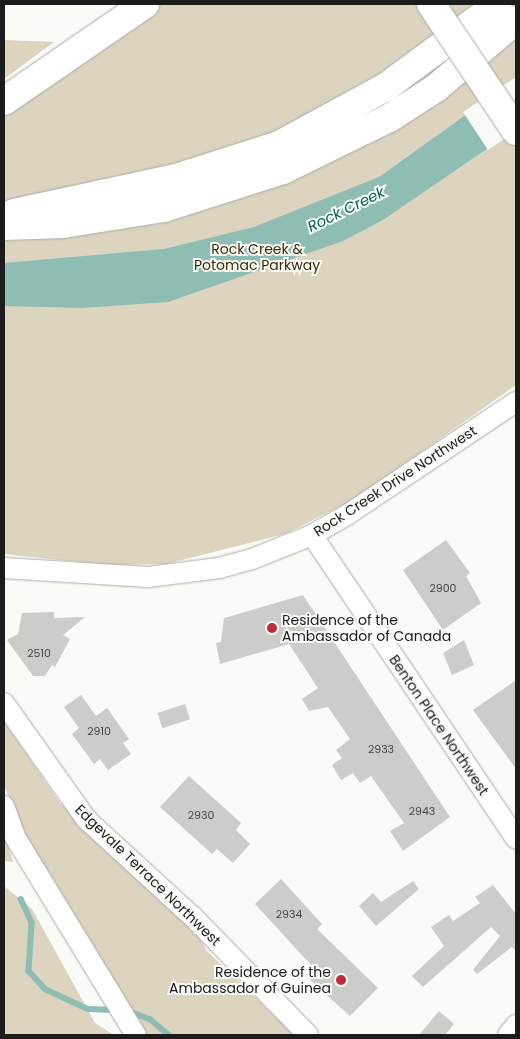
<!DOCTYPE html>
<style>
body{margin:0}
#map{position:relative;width:520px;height:1039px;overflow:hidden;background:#f8fbf6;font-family:Poppins,sans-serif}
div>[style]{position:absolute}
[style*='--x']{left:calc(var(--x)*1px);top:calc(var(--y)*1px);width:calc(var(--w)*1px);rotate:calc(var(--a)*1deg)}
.green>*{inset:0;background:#dcd4be}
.water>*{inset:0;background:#8ebdb3}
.pier>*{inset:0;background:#f8fbf6}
.stream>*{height:5.5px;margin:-2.75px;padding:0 2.75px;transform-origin:2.75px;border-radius:2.75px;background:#8ebdb3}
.building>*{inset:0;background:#cccdc8;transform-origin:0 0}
.roads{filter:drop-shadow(0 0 1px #abada9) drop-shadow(0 0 1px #abada9)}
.minor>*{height:20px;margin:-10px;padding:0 10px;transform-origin:10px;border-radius:10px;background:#fff}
.primary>*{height:28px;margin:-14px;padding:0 14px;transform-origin:14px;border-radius:14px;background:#fff}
.bridges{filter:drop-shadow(0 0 1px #abada9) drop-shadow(0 0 1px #abada9)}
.primary-bridge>*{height:28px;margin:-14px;padding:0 14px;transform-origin:14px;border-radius:14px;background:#fff}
.dots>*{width:14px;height:14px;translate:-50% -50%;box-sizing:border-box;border:2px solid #f8fbf6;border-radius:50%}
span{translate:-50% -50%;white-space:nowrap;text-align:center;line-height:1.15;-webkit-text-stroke:4px #f8fbf6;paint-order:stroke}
.number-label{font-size:11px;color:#474846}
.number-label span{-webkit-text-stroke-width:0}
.park-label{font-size:14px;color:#3c2c00}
.street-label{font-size:14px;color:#1b1c1b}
.poi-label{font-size:14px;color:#1b1c1b}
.left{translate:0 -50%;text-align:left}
.right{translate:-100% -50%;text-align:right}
.water-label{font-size:15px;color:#006256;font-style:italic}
.frame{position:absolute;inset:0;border:5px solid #1b1c1b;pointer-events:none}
</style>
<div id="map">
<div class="green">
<i style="clip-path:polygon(160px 4px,516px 4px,516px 385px,355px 499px,285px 534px,166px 564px,106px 565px,4px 554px,4px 92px)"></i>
<i style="clip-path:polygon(4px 40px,54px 42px,4px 79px)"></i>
<i style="clip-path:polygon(4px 721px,60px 803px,192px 920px,206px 950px,294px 1035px,147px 1035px,138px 1029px,24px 835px,4px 785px)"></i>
<i style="clip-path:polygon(4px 831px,13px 862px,4px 861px)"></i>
<i style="clip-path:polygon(4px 886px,32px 909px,95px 1023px,114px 1035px,4px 1035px)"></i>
</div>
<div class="water">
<i style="clip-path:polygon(516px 79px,488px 148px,383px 220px,343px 241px,168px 302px,82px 308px,4px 306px,4px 263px,164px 249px,254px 227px,379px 177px)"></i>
</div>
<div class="pier">
<i style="clip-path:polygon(516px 77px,516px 131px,488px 150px,463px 112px)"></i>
</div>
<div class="stream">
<i style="--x:21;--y:899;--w:26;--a:65"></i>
<i style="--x:32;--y:923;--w:48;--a:93.6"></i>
<i style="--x:29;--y:971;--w:24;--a:48"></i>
<i style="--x:45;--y:989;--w:47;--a:24.9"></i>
<i style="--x:88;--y:1009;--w:27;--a:2"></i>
<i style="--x:126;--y:1010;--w:26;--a:21"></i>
<i style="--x:150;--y:1019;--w:25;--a:40"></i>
</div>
<div class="building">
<i style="clip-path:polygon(446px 540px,470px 573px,466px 576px,481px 603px,443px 630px,403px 570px)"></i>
<i style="clip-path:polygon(303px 595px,450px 817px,403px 851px,390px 831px,404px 823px,371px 776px,360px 783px,353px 773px,341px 780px,332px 765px,342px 758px,336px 750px,350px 739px,328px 707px,309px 711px,302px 699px,318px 688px,289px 644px,220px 664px,216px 643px,221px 642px,224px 618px)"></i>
<i style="clip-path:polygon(54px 612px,54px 618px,85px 617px,63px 635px,70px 639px,55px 667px,52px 665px,45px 676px,33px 676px,7px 640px,18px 634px,22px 613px)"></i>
<i style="clip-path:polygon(464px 640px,474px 665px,452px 675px,443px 653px)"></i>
<i style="clip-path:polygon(516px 680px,516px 769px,473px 710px)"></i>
<i style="clip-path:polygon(81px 695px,96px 716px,107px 708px,129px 739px,123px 743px,131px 754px,108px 770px,100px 759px,94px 764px,72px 734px,79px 728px,64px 707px)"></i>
<i style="left:185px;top:704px;width:16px;height:29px;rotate:72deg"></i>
<i style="clip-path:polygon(189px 776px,241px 823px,236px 830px,250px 844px,233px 863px,217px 849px,212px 854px,160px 807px)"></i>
<i style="clip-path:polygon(281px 879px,322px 924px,317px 929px,378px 988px,350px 1016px,311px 981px,306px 969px,311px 965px,255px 904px)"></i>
<i style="clip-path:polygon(413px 881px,419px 889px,376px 926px,359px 906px,373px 893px,381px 902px)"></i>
<i style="clip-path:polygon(493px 885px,516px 914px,516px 951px,512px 947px,477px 974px,473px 970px,500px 936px,491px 927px,423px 987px,412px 976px,444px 946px,431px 927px,449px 915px,453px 921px,480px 903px,475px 897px)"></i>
<i style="clip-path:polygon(439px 1011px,454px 1024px,445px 1035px,419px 1035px)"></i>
</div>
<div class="roads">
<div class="minor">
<i style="--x:312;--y:535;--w:366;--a:56.1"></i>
<i style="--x:4;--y:568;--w:144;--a:3.6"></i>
<i style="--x:148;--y:577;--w:72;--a:-7.2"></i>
<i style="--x:219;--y:568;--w:34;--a:-15"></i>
<i style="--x:252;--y:559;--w:65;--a:-21.8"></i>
<i style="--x:312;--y:535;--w:40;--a:-29.7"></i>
<i style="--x:347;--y:515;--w:203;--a:-33.8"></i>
<i style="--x:4;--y:703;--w:142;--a:54.7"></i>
<i style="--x:86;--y:819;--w:144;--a:42.5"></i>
<i style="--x:192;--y:916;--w:166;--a:45.7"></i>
<i style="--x:4;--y:806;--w:33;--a:70"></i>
<i style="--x:15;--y:837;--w:232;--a:58.6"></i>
<i style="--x:508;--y:1035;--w:13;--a:-51"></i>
</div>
<div class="primary">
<i style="--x:4;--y:101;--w:171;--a:-34.5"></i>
<i style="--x:14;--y:213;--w:166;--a:-12.2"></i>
<i style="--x:176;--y:178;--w:108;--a:-17.8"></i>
<i style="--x:279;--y:145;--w:122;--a:-28.5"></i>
<i style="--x:386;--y:87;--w:139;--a:-36.5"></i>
<i style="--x:4;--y:226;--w:59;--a:-1.9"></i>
<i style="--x:63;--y:224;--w:102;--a:-9"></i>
<i style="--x:164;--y:208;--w:125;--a:-17.7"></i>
<i style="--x:283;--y:170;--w:120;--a:-26.1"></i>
<i style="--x:391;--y:117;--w:54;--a:-32.8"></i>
<i style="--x:436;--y:88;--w:105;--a:-40.4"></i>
</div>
</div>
<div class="bridges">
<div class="primary-bridge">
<i style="--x:431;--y:4;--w:153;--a:56.2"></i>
</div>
</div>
<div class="dots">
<i style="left:272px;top:628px;background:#bb2b38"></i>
<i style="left:341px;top:980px;background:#bb2b38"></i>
</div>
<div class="number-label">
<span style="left:443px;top:588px">2900</span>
<span style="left:39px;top:653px">2510</span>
<span style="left:99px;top:731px">2910</span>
<span style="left:381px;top:749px">2933</span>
<span style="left:422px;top:811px">2943</span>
<span style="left:201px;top:815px">2930</span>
<span style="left:289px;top:914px">2934</span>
</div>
<div class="park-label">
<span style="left:257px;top:257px">Rock Creek &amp;<br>Potomac Parkway</span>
</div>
<div class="street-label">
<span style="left:395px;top:481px;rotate:-33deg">Rock Creek Drive Northwest</span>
<span style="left:439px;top:725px;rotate:56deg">Benton Place Northwest</span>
<span style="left:148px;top:875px;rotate:44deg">Edgevale Terrace Northwest</span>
</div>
<div class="poi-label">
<span class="left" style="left:282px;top:628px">Residence of the<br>Ambassador of Canada</span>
<span class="right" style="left:331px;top:980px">Residence of the<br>Ambassador of Guinea</span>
</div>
<div class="water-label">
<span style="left:346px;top:209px;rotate:-26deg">Rock Creek</span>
</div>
<div class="frame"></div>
</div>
